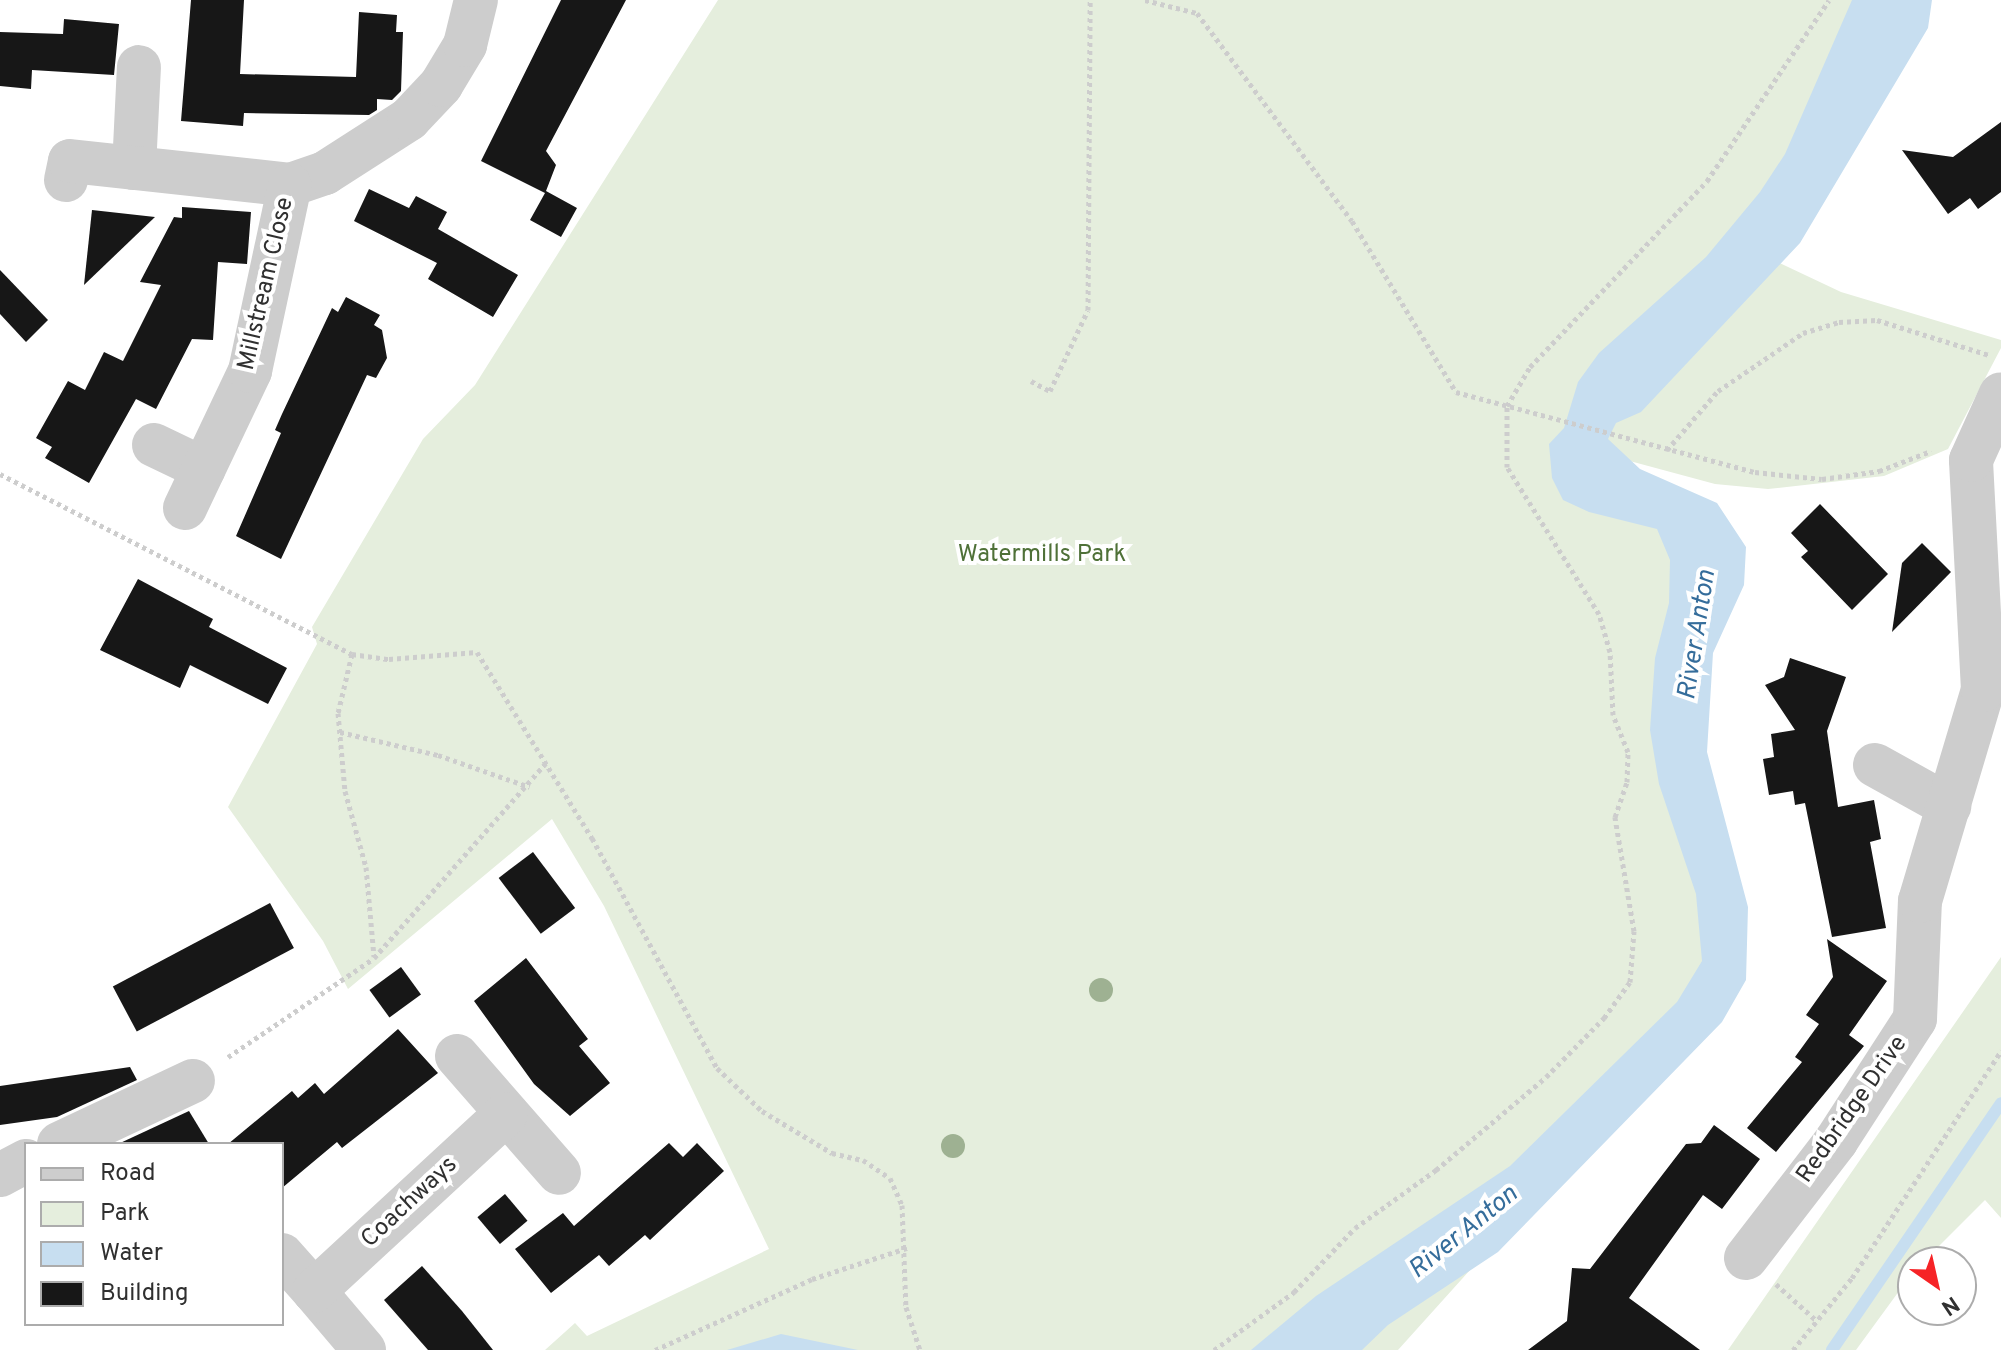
<!DOCTYPE html>
<style>
body{margin:0}
#map{position:relative;width:2001px;height:1350px;overflow:hidden;background:#fff;font-family:Overpass,sans-serif}
div>[style]{position:absolute}
[style*='--x']{left:calc(var(--x)*1px);top:calc(var(--y)*1px);width:calc(var(--w)*1px);rotate:calc(var(--a)*1deg)}
.green>*{inset:0;background:#e5eedd}
.water>*{inset:0;background:#c7def0}
.stream>*{height:12px;margin:-6px;padding:0 6px;transform-origin:6px;border-radius:6px;background:#c7def0}
.building>*{inset:0;background:#171717;transform-origin:0 0}
.path>*{height:5px;margin-top:-2.5px;transform-origin:0;background:repeating-linear-gradient(90deg,#cdcdcd 0 4px,transparent 0 8px)}
.minor>*{height:44px;margin:-22px;padding:0 22px;transform-origin:22px;border-radius:22px;background:#cdcdcd}
.trees>*{width:24px;height:24px;margin:-12px;border-radius:50%;background:#9eb192}
span{translate:-50% -50%;white-space:nowrap;text-align:center;line-height:1.15;-webkit-text-stroke:8px #fff;paint-order:stroke}
.street-label{font-size:24px;color:#303030}
.park-label{font-size:24px;color:#4f7138}
.water-label{font-size:26px;color:#356d9b;font-style:italic}
.legend{position:absolute;left:24px;top:1142px;width:260px;height:184px;box-sizing:border-box;background:#fff;border:2px solid #acacac;margin:0;padding:10px 14px;list-style:none;font-size:24px;color:#303030}
.legend li{display:flex;align-items:center;gap:16px;height:40px}
.legend b{width:40px;border:2px solid #acacac}
.north{position:absolute;left:1897px;top:1246px;width:80px;height:80px;box-sizing:border-box;background:#fff;border:2px solid #acacac;border-radius:50%;rotate:146deg;font-size:22px;font-weight:700;line-height:32px;text-align:center;color:#303030}
.north::after{content:'';display:block;margin:auto;width:28px;height:36px;background:#f62326;clip-path:polygon(50% 0,100% 100%,50% 72%,0 100%)}
</style>
<div id="map">
<div class="green">
<i style="clip-path:polygon(718px 0,1901px 0,1756px 252px,1841px 292px,2001px 340px,2001px 348px,1948px 449px,1884px 476px,1768px 489px,1715px 484px,1589px 450px,1666px 504px,1685px 712px,1731px 964px,1643px 1078px,1398px 1350px,545px 1350px,575px 1323px,587px 1336px,769px 1249px,604px 906px,552px 819px,348px 989px,323px 941px,228px 807px,317px 644px,312px 627px,423px 439px,475px 385px)"></i>
<i style="clip-path:polygon(2001px 957px,2001px 1218px,1985px 1200px,1923px 1262px,1913px 1262px,1913px 1272px,1856px 1350px,1728px 1350px)"></i>
</div>
<div class="water">
<i style="clip-path:polygon(1852px 0,1932px 0,1928px 28px,1800px 243px,1641px 412px,1616px 423px,1608px 439px,1640px 469px,1717px 503px,1746px 547px,1744px 585px,1713px 653px,1707px 752px,1748px 907px,1746px 980px,1722px 1022px,1498px 1252px,1388px 1325px,1362px 1350px,1251px 1350px,1316px 1296px,1510px 1166px,1677px 1002px,1702px 961px,1696px 894px,1659px 784px,1650px 730px,1655px 658px,1669px 603px,1670px 560px,1657px 529px,1589px 512px,1563px 500px,1552px 478px,1549px 444px,1564px 428px,1578px 382px,1599px 353px,1706px 257px,1760px 192px,1785px 154px)"></i>
<i style="clip-path:polygon(781px 1334px,858px 1350px,727px 1350px)"></i>
</div>
<div class="stream">
<i style="--x:1832;--y:1350;--w:299;--a:-55.6"></i>
</div>
<div class="building">
<i style="clip-path:polygon(191px 0,244px 0,240px 74px,356px 77px,359px 12px,397px 15px,396px 32px,403px 32px,401px 91px,392px 100px,377px 99px,377px 110px,369px 115px,244px 113px,243px 126px,181px 121px)"></i>
<i style="clip-path:polygon(561px 0,626px 0,546px 151px,556px 165px,546px 191px,577px 208px,561px 237px,530px 220px,545px 193px,481px 161px)"></i>
<i style="clip-path:polygon(64px 19px,119px 24px,114px 75px,32px 70px,31px 89px,0 86px,0 32px,63px 34px)"></i>
<i style="clip-path:polygon(2001px 122px,2001px 192px,1978px 209px,1970px 198px,1948px 214px,1902px 150px,1953px 157px)"></i>
<i style="clip-path:polygon(369px 189px,409px 208px,416px 196px,447px 212px,438px 229px,518px 275px,493px 317px,428px 279px,437px 263px,354px 221px)"></i>
<i style="clip-path:polygon(182px 207px,251px 212px,247px 264px,218px 262px,213px 340px,192px 339px,156px 409px,136px 399px,89px 483px,45px 458px,52px 447px,36px 438px,68px 381px,85px 390px,104px 352px,123px 361px,161px 285px,140px 282px,174px 217px,182px 218px)"></i>
<i style="clip-path:polygon(92px 210px,155px 217px,84px 285px)"></i>
<i style="clip-path:polygon(0 270px,48px 320px,26px 342px,0 314px)"></i>
<i style="clip-path:polygon(346px 297px,380px 315px,374px 325px,382px 330px,387px 358px,376px 378px,367px 375px,281px 559px,236px 536px,281px 433px,275px 430px,282px 414px,332px 308px,338px 312px)"></i>
<i style="clip-path:polygon(1820px 504px,1888px 574px,1852px 610px,1801px 557px,1808px 551px,1791px 533px)"></i>
<i style="clip-path:polygon(1922px 543px,1951px 572px,1892px 632px,1902px 563px)"></i>
<i style="clip-path:polygon(138px 579px,213px 619px,209px 627px,287px 668px,268px 704px,190px 665px,180px 688px,100px 650px)"></i>
<i style="clip-path:polygon(1790px 658px,1846px 677px,1827px 731px,1838px 807px,1874px 800px,1881px 839px,1870px 842px,1886px 928px,1832px 937px,1805px 803px,1795px 805px,1793px 791px,1769px 795px,1763px 759px,1774px 757px,1771px 734px,1795px 730px,1765px 685px,1784px 677px)"></i>
<i style="left:533px;top:852px;width:70px;height:43px;rotate:53deg"></i>
<i style="left:270px;top:903px;width:51px;height:178px;rotate:62deg"></i>
<i style="clip-path:polygon(1827px 939px,1887px 981px,1849px 1035px,1864px 1046px,1776px 1152px,1747px 1128px,1802px 1062px,1795px 1057px,1819px 1024px,1806px 1015px,1833px 977px)"></i>
<i style="clip-path:polygon(526px 958px,588px 1039px,579px 1046px,610px 1083px,570px 1116px,534px 1084px,474px 1001px)"></i>
<i style="left:401px;top:967px;width:34px;height:39px;rotate:54deg"></i>
<i style="clip-path:polygon(398px 1029px,438px 1073px,342px 1148px,337px 1142px,282px 1188px,282px 1144px,228px 1144px,292px 1091px,298px 1098px,315px 1083px,324px 1094px)"></i>
<i style="clip-path:polygon(130px 1067px,137px 1080px,57px 1117px,0 1125px,0 1086px)"></i>
<i style="clip-path:polygon(189px 1111px,209px 1144px,118px 1144px)"></i>
<i style="clip-path:polygon(1714px 1125px,1760px 1159px,1722px 1209px,1703px 1195px,1629px 1298px,1700px 1350px,1528px 1350px,1567px 1321px,1572px 1268px,1590px 1269px,1686px 1144px,1701px 1143px)"></i>
<i style="clip-path:polygon(669px 1143px,683px 1157px,697px 1143px,724px 1171px,650px 1240px,645px 1235px,609px 1266px,599px 1255px,551px 1293px,515px 1249px,563px 1213px,574px 1226px)"></i>
<i style="left:505px;top:1194px;width:35px;height:36px;rotate:50deg"></i>
<i style="clip-path:polygon(422px 1266px,462px 1311px,493px 1350px,428px 1350px,384px 1300px)"></i>
</div>
<div class="path">
<i style="--x:1145;--y:0;--w:54;--a:14"></i>
<i style="--x:1197;--y:13;--w:259;--a:53.3"></i>
<i style="--x:1352;--y:221;--w:200;--a:58.7"></i>
<i style="--x:1456;--y:392;--w:310;--a:15"></i>
<i style="--x:1755;--y:472;--w:67;--a:6"></i>
<i style="--x:1822;--y:479;--w:58;--a:-8"></i>
<i style="--x:1879;--y:471;--w:56;--a:-21"></i>
<i style="--x:1031;--y:381;--w:21;--a:28"></i>
<i style="--x:1050;--y:391;--w:89;--a:-64.9"></i>
<i style="--x:1088;--y:310;--w:310;--a:-89.6"></i>
<i style="--x:1667;--y:450;--w:78;--a:-49.2"></i>
<i style="--x:1718;--y:391;--w:103;--a:-34.3"></i>
<i style="--x:1803;--y:333;--w:38;--a:-17"></i>
<i style="--x:1839;--y:322;--w:38;--a:-3"></i>
<i style="--x:1877;--y:320;--w:117;--a:17.4"></i>
<i style="--x:0;--y:474;--w:395;--a:27.1"></i>
<i style="--x:352;--y:654;--w:37;--a:8"></i>
<i style="--x:389;--y:659;--w:88;--a:-4.5"></i>
<i style="--x:477;--y:652;--w:219;--a:58.3"></i>
<i style="--x:592;--y:838;--w:262;--a:61.5"></i>
<i style="--x:717;--y:1068;--w:62;--a:43.7"></i>
<i style="--x:762;--y:1111;--w:82;--a:31"></i>
<i style="--x:832;--y:1153;--w:32;--a:13"></i>
<i style="--x:863;--y:1160;--w:32;--a:34"></i>
<i style="--x:890;--y:1178;--w:30;--a:66"></i>
<i style="--x:902;--y:1205;--w:102;--a:87.8"></i>
<i style="--x:906;--y:1307;--w:45;--a:72"></i>
<i style="--x:352;--y:654;--w:61;--a:103.3"></i>
<i style="--x:338;--y:713;--w:78;--a:84.9"></i>
<i style="--x:345;--y:791;--w:79;--a:74.6"></i>
<i style="--x:366;--y:867;--w:90;--a:84.9"></i>
<i style="--x:340;--y:732;--w:101;--a:13.2"></i>
<i style="--x:438;--y:755;--w:97;--a:19.2"></i>
<i style="--x:228;--y:1057;--w:176;--a:-34.1"></i>
<i style="--x:374;--y:958;--w:261;--a:-48.6"></i>
<i style="--x:1776;--y:1284;--w:55;--a:42.1"></i>
<i style="--x:655;--y:1350;--w:172;--a:-24.3"></i>
<i style="--x:812;--y:1279;--w:100;--a:-18.1"></i>
<i style="--x:1214;--y:1350;--w:99;--a:-35.9"></i>
<i style="--x:1294;--y:1292;--w:88;--a:-46.4"></i>
<i style="--x:1355;--y:1228;--w:100;--a:-35.6"></i>
<i style="--x:1436;--y:1170;--w:144;--a:-40.2"></i>
<i style="--x:1546;--y:1077;--w:83;--a:-45.5"></i>
<i style="--x:1604;--y:1018;--w:44;--a:-54.2"></i>
<i style="--x:1630;--y:982;--w:51;--a:-85.5"></i>
<i style="--x:1634;--y:931;--w:116;--a:-99.5"></i>
<i style="--x:1615;--y:817;--w:37;--a:-71"></i>
<i style="--x:1627;--y:782;--w:30;--a:-88"></i>
<i style="--x:1628;--y:752;--w:40;--a:-112"></i>
<i style="--x:1613;--y:715;--w:63;--a:-92.7"></i>
<i style="--x:1610;--y:652;--w:40;--a:-106"></i>
<i style="--x:1599;--y:614;--w:173;--a:-122"></i>
<i style="--x:1507;--y:467;--w:61;--a:-90"></i>
<i style="--x:1507;--y:406;--w:45;--a:-59.5"></i>
<i style="--x:1530;--y:367;--w:257;--a:-46.4"></i>
<i style="--x:1707;--y:181;--w:218;--a:-56"></i>
<i style="--x:1793;--y:1350;--w:93;--a:-50.7"></i>
<i style="--x:1852;--y:1278;--w:272;--a:-56.7"></i>
</div>
<div class="minor">
<i style="--x:134;--y:168;--w:101;--a:-87.2"></i>
<i style="--x:66;--y:180;--w:19;--a:-78"></i>
<i style="--x:70;--y:161;--w:221;--a:6.2"></i>
<i style="--x:290;--y:185;--w:37;--a:-19"></i>
<i style="--x:325;--y:173;--w:100;--a:-32.7"></i>
<i style="--x:409;--y:119;--w:47;--a:-46.7"></i>
<i style="--x:441;--y:85;--w:47;--a:-59"></i>
<i style="--x:465;--y:45;--w:46;--a:-76.3"></i>
<i style="--x:154;--y:445;--w:55;--a:25.6"></i>
<i style="--x:185;--y:508;--w:152;--a:-64.6"></i>
<i style="--x:250;--y:371;--w:190;--a:-77.9"></i>
<i style="--x:1875;--y:765;--w:85;--a:29"></i>
<i style="--x:457;--y:1056;--w:155;--a:48.9"></i>
<i style="--x:59;--y:1144;--w:148;--a:-25.2"></i>
<i style="--x:0;--y:1175;--w:30;--a:-28"></i>
<i style="--x:282;--y:1255;--w:48;--a:48.4"></i>
<i style="--x:1746;--y:1258;--w:148;--a:-52.4"></i>
<i style="--x:1836;--y:1141;--w:145;--a:-57.1"></i>
<i style="--x:1915;--y:1019;--w:118;--a:-87.6"></i>
<i style="--x:1920;--y:901;--w:220;--a:-73.4"></i>
<i style="--x:1983;--y:690;--w:230;--a:-93"></i>
<i style="--x:1971;--y:460;--w:72;--a:-65.6"></i>
<i style="--x:364;--y:1350;--w:77;--a:-130.3"></i>
<i style="--x:314;--y:1291;--w:261;--a:-42.7"></i>
</div>
<div class="trees">
<i style="left:1101px;top:990px"></i>
<i style="left:953px;top:1146px"></i>
</div>
<div class="street-label">
<span style="left:267px;top:284px;rotate:-77deg">Millstream Close</span>
<span style="left:1853px;top:1110px;rotate:-55deg">Redbridge Drive</span>
<span style="left:410px;top:1203px;rotate:-43deg">Coachways</span>
</div>
<div class="park-label">
<span style="left:1042px;top:556px">Watermills Park</span>
</div>
<div class="water-label">
<span style="left:1698px;top:635px;rotate:-81deg">River Anton</span>
<span style="left:1464px;top:1233px;rotate:-39deg">River Anton</span>
</div>
<ul class="legend">
<li><b style="height:10px;background:#cdcdcd"></b>Road</li>
<li><b style="height:22px;background:#e5eedd"></b>Park</li>
<li><b style="height:22px;background:#c7def0"></b>Water</li>
<li><b style="height:22px;background:#171717"></b>Building</li>
</ul>
<div class="north">N</div>
</div>
